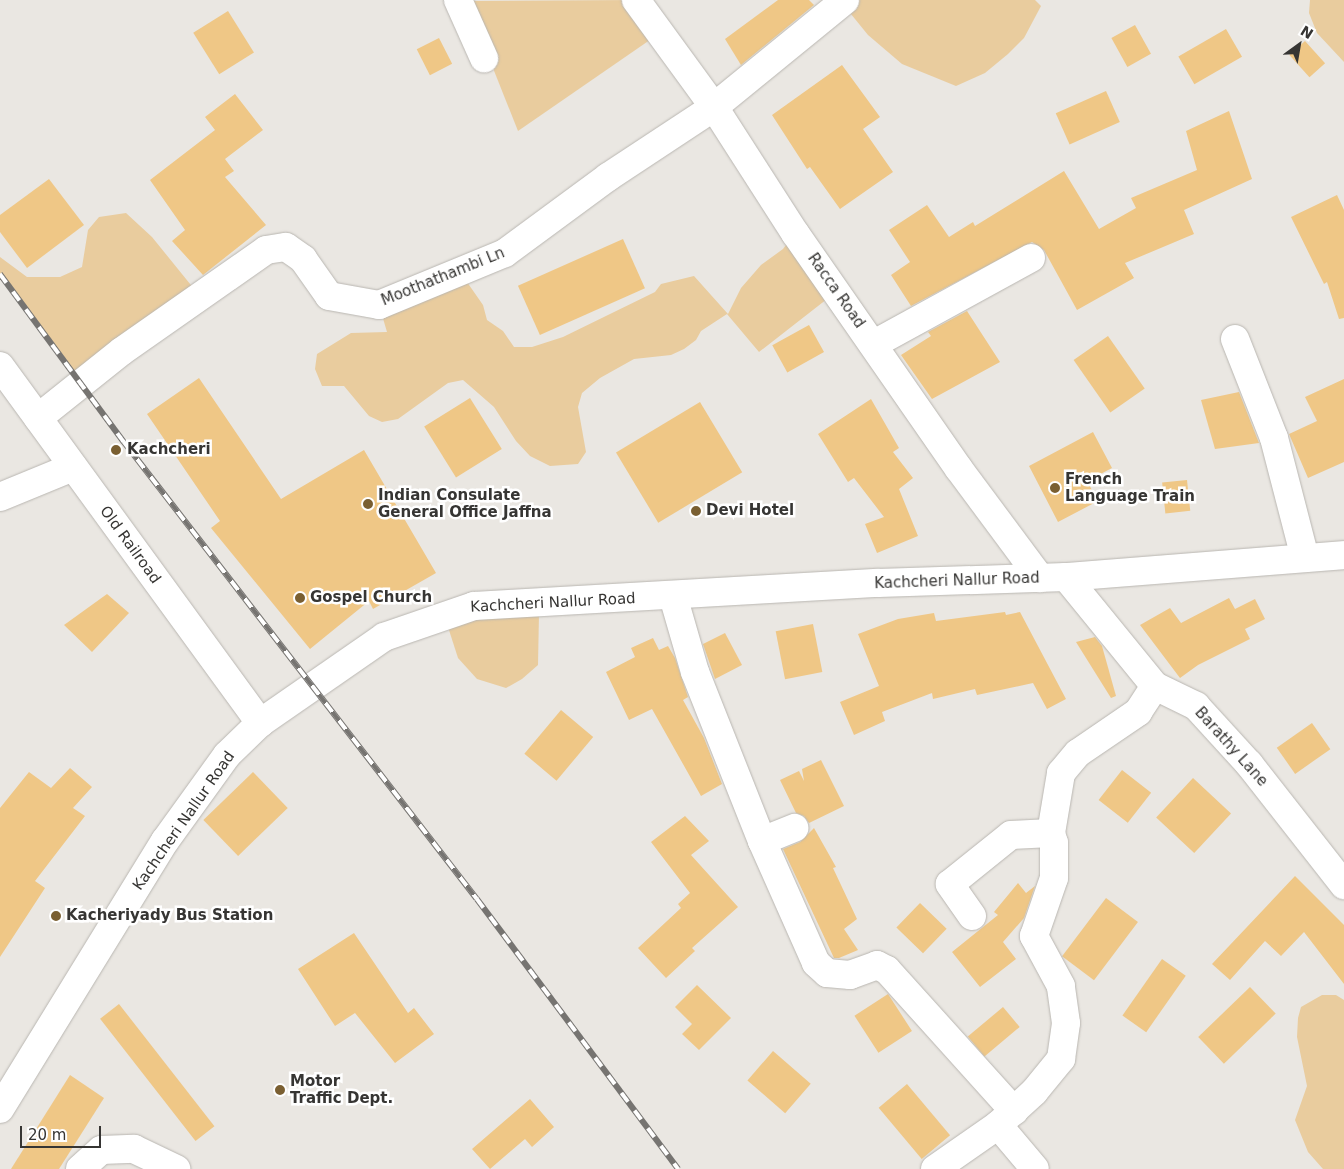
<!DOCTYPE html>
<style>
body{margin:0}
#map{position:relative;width:1344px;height:1169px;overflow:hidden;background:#eae7e2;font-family:"DejaVu Sans",sans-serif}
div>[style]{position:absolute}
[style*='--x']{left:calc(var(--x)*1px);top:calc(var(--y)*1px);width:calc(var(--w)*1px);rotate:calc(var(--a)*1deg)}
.green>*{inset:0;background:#e9cc9e}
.building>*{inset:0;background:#efc786;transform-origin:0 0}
.roads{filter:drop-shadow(0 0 1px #b9b6b1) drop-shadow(0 0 1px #b9b6b1)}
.minor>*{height:28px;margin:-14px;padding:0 14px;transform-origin:14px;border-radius:14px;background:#fff}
.rail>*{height:5.5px;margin-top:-2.75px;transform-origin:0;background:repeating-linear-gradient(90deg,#fff 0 11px,#767471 0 22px);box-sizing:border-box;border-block:1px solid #767471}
.dots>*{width:14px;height:14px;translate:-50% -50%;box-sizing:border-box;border:2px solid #fff;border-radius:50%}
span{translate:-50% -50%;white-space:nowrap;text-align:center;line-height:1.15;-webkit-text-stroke:5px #fff;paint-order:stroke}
.street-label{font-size:15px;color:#363533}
.poi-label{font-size:15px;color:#363533;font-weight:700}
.left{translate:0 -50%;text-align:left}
.north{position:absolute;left:1274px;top:20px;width:50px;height:50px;-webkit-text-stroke:4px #fff;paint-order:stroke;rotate:32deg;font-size:14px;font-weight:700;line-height:20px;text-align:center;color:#363533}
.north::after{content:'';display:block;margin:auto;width:18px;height:22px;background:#363533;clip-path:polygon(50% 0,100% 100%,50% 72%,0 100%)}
.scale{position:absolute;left:20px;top:1126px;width:81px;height:22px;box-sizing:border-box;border:2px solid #363533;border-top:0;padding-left:6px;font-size:15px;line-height:18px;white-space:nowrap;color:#363533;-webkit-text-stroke:4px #fff;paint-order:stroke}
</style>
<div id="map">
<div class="green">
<i style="clip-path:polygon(636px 0,660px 33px,518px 131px,485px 48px,471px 1px)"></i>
<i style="clip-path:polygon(845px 0,1035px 0,1041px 6px,1024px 38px,1008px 54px,985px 73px,956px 86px,902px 64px,868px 35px,842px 3px)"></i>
<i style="clip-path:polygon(1310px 0,1344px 0,1344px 62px,1317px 33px,1309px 13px)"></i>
<i style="clip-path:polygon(126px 213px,152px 237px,199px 295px,81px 383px,0 274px,0 257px,27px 277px,60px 277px,82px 267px,88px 230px,99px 217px)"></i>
<i style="clip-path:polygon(795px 233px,836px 292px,759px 352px,727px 314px,701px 331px,696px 340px,684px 349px,671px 355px,634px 359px,600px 378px,582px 393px,578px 407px,586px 452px,578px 464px,550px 466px,530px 456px,516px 441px,494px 407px,463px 380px,448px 383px,398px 419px,382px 422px,369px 416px,344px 386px,322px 386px,315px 369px,317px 354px,351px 333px,387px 332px,379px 305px,460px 272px,483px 305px,487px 320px,503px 331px,514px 347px,532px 347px,563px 337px,655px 292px,661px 284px,694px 276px,728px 314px,741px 288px,761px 265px,783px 249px)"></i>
<i style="clip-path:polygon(474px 606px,539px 613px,538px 665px,522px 679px,506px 688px,477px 679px,458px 658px,448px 627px)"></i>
<i style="clip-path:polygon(1322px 995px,1336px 995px,1344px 1000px,1344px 1169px,1323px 1169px,1308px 1152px,1295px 1120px,1307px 1086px,1297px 1037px,1298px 1018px,1301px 1007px)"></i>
</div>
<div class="building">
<i style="clip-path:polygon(778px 0,809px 0,814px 5px,741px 65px,725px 39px)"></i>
<i style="left:228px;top:11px;width:49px;height:41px;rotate:58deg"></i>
<i style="left:1135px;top:25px;width:33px;height:27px;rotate:61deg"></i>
<i style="left:1226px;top:29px;width:32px;height:55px;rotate:60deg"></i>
<i style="left:439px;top:38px;width:29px;height:25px;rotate:63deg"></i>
<i style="left:1305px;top:41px;width:30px;height:21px;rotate:48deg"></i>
<i style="clip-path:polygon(842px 65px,880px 117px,863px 129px,893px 172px,840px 209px,810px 167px,807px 169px,772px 115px)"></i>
<i style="left:1106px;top:91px;width:34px;height:55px;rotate:66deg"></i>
<i style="clip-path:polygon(235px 94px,263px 130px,225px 159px,234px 171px,225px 177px,266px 225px,203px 275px,172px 241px,185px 230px,150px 180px,215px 130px,205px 117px)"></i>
<i style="clip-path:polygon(1229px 111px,1252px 179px,1184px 210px,1194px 234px,1125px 263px,1134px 278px,1077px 310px,1044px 250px,1032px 242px,911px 306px,891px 275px,910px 262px,889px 230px,927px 205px,949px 237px,973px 222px,975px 226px,1064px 171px,1099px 229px,1136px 208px,1131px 198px,1197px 170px,1186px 131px)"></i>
<i style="clip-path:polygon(49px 179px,84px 225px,27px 268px,0 232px,0 215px)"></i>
<i style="clip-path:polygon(1337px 195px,1344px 210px,1344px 318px,1339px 319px,1327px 282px,1324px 284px,1291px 217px)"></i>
<i style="left:623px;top:239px;width:54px;height:115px;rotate:66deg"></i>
<i style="clip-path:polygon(967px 311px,1000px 362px,932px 399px,901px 355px,931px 336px,928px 332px)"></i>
<i style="left:809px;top:325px;width:31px;height:42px;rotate:61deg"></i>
<i style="left:1108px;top:336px;width:64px;height:42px;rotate:55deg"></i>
<i style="clip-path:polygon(199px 378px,281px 499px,364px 450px,436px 573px,373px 609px,369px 601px,310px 649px,211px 528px,220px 521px,147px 414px)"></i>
<i style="clip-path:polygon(1344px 379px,1344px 462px,1308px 478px,1289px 434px,1317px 421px,1305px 397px)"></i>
<i style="clip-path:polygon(1239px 392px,1259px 443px,1215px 449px,1201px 400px)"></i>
<i style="left:470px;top:398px;width:60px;height:54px;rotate:58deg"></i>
<i style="clip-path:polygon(871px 399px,899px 448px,893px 452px,913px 478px,899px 489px,918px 536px,877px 553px,865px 524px,884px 517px,854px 478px,848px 482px,818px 434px)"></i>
<i style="left:700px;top:402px;width:82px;height:98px;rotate:59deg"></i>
<i style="clip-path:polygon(1093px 432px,1112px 468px,1087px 481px,1098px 501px,1058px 522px,1029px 466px)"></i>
<i style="left:1187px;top:480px;width:31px;height:25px;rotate:84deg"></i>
<i style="clip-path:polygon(107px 594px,129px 613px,92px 652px,64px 625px)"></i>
<i style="clip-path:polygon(1229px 598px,1235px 609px,1255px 599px,1265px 619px,1245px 629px,1250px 639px,1198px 665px,1180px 678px,1140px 625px,1170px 608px,1181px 623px)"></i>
<i style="clip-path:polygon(1005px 612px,1006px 615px,1020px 612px,1066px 699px,1047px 709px,1033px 683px,977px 695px,975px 689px,933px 699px,932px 693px,882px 712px,885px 721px,854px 735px,840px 702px,879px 686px,858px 634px,898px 619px,934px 613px,936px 621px)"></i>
<i style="left:813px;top:624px;width:49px;height:38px;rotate:79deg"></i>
<i style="clip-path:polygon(725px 633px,742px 665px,715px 679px,703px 644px)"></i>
<i style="clip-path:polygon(1095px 637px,1102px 646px,1116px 696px,1111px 698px,1076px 642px)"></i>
<i style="clip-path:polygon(653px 638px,659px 650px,668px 646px,675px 658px,688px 697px,683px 700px,704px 738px,722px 784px,701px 796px,652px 709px,629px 720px,606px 672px,635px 657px,631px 648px)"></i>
<i style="left:561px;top:710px;width:42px;height:57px;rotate:40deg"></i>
<i style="left:1312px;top:723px;width:32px;height:43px;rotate:55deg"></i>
<i style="clip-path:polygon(821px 760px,844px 806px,809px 823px,804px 816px,796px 813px,780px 780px,799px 771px,804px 781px,802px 769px)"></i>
<i style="clip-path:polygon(70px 768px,92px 787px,73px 808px,85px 816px,35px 881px,45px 888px,0 957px,0 808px,29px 772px,51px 788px)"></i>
<i style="left:1122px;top:770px;width:37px;height:38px;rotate:38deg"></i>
<i style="left:253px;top:772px;width:50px;height:69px;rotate:46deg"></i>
<i style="left:1193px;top:778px;width:52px;height:54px;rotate:43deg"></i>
<i style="clip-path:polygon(685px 816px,709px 841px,691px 855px,738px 907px,692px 948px,695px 951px,666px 978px,638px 948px,681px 908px,678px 904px,690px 893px,651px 842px)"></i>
<i style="clip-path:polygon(814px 828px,836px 867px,833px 868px,857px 919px,844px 929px,858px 950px,839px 958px,834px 958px,783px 849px,800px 842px)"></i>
<i style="clip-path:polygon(1295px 876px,1344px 925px,1344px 984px,1304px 932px,1281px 956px,1265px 941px,1230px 980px,1212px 964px)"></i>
<i style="clip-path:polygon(1018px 883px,1026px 893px,1035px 886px,1024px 918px,1003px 942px,1016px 959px,980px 987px,952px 952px,998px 915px,994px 912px)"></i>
<i style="left:1106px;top:898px;width:40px;height:73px;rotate:37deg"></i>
<i style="left:920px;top:903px;width:37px;height:34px;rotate:44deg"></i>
<i style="clip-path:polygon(354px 933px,408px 1013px,414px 1008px,434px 1034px,395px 1063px,355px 1013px,335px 1026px,298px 969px)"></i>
<i style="left:1162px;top:959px;width:29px;height:69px;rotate:35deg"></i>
<i style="clip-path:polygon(697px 985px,731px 1018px,699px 1050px,682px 1034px,692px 1024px,675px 1007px)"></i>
<i style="left:1250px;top:987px;width:37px;height:72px;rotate:46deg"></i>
<i style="left:888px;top:994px;width:44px;height:40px;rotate:57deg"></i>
<i style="left:119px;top:1004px;width:155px;height:24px;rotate:52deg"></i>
<i style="left:1003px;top:1007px;width:26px;height:46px;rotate:50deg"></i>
<i style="left:773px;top:1051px;width:50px;height:39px;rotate:41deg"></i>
<i style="clip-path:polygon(70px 1075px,104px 1098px,59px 1169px,11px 1169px)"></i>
<i style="left:907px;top:1084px;width:67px;height:37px;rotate:50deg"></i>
<i style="clip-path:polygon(530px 1099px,554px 1127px,532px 1147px,525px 1139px,490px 1169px,472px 1149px)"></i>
</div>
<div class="roads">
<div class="minor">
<i style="--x:458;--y:0;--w:64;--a:65.9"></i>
<i style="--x:636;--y:0;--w:132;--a:53.9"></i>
<i style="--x:714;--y:107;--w:150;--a:57.3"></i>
<i style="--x:795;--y:233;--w:287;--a:55.2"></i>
<i style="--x:959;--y:469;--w:136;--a:53.4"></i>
<i style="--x:1235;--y:339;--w:106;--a:68.5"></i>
<i style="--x:1274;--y:438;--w:124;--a:75.5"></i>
<i style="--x:874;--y:344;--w:179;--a:-28.7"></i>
<i style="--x:0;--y:366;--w:442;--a:53.9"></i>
<i style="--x:38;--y:418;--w:107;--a:-38.6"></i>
<i style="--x:122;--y:351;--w:176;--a:-35"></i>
<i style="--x:266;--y:250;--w:20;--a:-9"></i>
<i style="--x:286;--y:247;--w:21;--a:35"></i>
<i style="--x:303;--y:259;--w:45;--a:54.9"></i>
<i style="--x:329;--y:296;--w:51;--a:10.2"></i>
<i style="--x:379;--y:305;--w:136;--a:-22.4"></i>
<i style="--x:505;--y:253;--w:128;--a:-36.4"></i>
<i style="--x:608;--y:177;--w:127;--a:-33.4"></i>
<i style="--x:714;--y:107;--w:169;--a:-39.2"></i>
<i style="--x:0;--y:497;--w:79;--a:-22.3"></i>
<i style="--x:1066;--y:577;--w:141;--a:50.8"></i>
<i style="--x:1155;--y:686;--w:46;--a:26"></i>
<i style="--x:1196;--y:706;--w:79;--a:47.6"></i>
<i style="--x:1249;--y:764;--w:154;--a:51.9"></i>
<i style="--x:673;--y:596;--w:79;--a:73.9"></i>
<i style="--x:695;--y:672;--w:182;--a:68.4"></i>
<i style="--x:762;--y:841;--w:133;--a:66.1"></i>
<i style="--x:816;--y:963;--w:15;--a:42"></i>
<i style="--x:827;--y:973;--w:23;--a:5"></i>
<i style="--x:850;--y:975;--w:29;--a:-20"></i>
<i style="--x:877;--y:965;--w:11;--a:27"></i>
<i style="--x:887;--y:970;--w:190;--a:48"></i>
<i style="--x:762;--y:841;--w:35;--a:-22"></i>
<i style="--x:972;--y:916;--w:39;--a:-125"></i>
<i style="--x:950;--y:884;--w:78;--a:-38.8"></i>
<i style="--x:1011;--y:835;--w:40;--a:-2.9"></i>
<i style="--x:0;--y:1109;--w:315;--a:-58.4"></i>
<i style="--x:165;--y:841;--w:106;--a:-54.2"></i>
<i style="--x:227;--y:755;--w:46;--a:-44.1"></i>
<i style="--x:260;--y:723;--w:151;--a:-34.7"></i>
<i style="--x:384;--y:637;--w:95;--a:-19"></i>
<i style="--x:474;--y:606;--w:405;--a:-3.3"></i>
<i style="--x:878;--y:583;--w:188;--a:-1.8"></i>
<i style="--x:1066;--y:577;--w:279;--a:-4.5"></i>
<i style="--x:998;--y:1125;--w:57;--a:49.9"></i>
<i style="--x:80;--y:1169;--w:28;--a:-42"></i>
<i style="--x:101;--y:1150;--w:33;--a:-2"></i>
<i style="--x:134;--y:1149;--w:47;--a:25.5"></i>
<i style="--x:935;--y:1169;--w:77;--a:-34.9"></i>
<i style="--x:998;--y:1125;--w:49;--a:-42.5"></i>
<i style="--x:1034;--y:1092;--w:43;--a:-50.7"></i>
<i style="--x:1061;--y:1059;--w:36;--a:-82"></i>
<i style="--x:1066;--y:1023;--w:37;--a:-98"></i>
<i style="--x:1061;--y:986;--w:57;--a:-118.4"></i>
<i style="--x:1034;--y:936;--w:61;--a:-71"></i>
<i style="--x:1054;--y:878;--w:35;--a:-90"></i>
<i style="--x:1054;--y:843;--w:10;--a:-107"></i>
<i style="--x:1051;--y:833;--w:61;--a:-80.5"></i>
<i style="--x:1061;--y:773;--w:26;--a:-50"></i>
<i style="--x:1078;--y:753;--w:73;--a:-34.3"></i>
<i style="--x:1138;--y:712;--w:31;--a:-57"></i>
</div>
</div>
<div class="rail">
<i style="--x:0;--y:274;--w:209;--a:53.6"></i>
<i style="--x:124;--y:442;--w:577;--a:52.32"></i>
<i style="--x:477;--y:899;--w:337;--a:53.3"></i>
</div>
<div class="dots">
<i style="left:116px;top:450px;background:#7a5f31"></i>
<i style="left:1055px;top:488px;background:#7a5f31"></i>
<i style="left:368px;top:504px;background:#7a5f31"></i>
<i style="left:696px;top:511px;background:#7a5f31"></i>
<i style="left:300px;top:598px;background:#7a5f31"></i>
<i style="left:56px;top:916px;background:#7a5f31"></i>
<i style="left:280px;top:1090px;background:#7a5f31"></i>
</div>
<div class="street-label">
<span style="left:443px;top:277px;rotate:-22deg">Moothathambi Ln</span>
<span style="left:836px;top:291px;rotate:55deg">Racca Road</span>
<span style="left:130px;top:545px;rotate:54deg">Old Railroad</span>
<span style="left:957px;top:581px;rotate:-2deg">Kachcheri Nallur Road</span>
<span style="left:553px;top:603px;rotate:-3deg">Kachcheri Nallur Road</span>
<span style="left:1231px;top:747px;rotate:48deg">Barathy Lane</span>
<span style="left:184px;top:821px;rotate:-55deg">Kachcheri Nallur Road</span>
</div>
<div class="poi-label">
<span class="left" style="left:127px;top:450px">Kachcheri</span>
<span class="left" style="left:1065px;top:488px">French<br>Language Train</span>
<span class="left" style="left:378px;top:504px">Indian Consulate<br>General Office Jaffna</span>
<span class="left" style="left:706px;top:511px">Devi Hotel</span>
<span class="left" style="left:310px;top:598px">Gospel Church</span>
<span class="left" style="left:66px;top:916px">Kacheriyady Bus Station</span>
<span class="left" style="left:290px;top:1090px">Motor<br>Traffic Dept.</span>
</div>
<div class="north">N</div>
<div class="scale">20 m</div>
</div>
